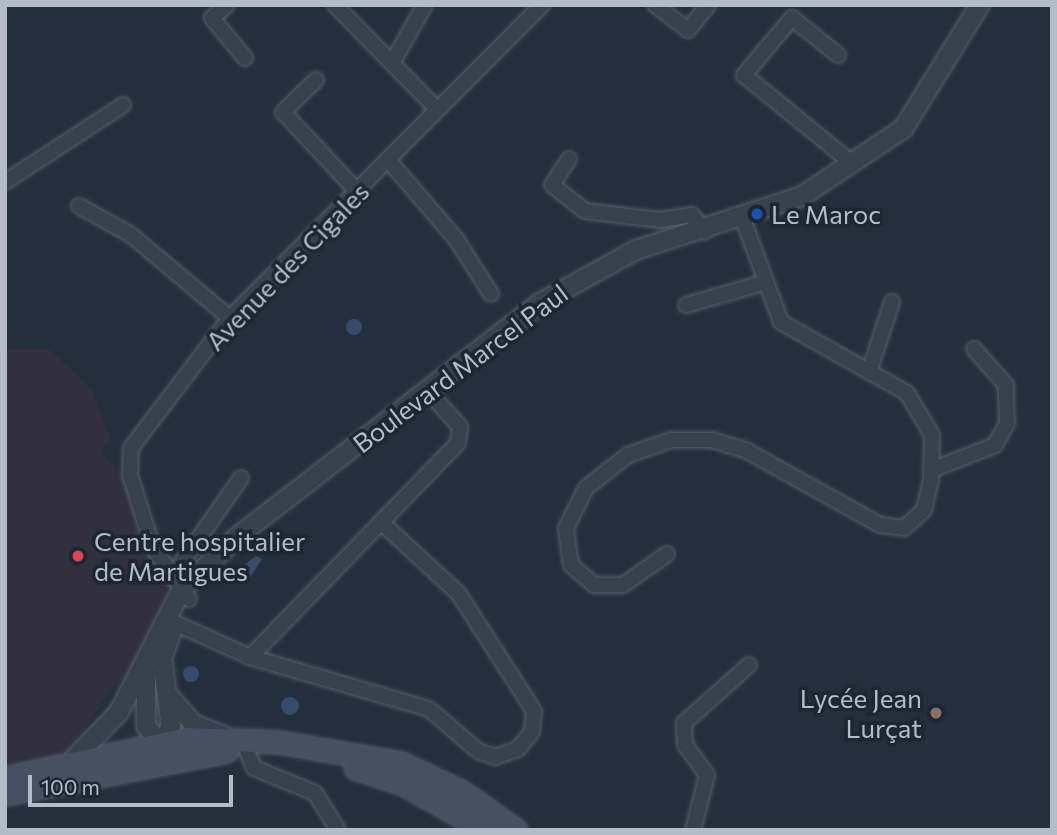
<!DOCTYPE html>
<meta charset="utf-8">
<style>
body{margin:0}
#map{position:relative;width:1057px;height:835px;overflow:hidden;background:#242f3e;font-family:Commissioner,sans-serif}
div>[style]{position:absolute}
[style*='--x']{left:calc(var(--x)*1px);top:calc(var(--y)*1px);width:calc(var(--w)*1px);rotate:calc(var(--a)*1deg)}
.medical>*{inset:0;background:#32303f}
.water>*{inset:0;background:#394c67}
.round{border-radius:50%}
.roads{filter:drop-shadow(0 0 2px #565f6c) drop-shadow(0 0 2px #565f6c)}
.minor>*{height:14px;margin:-7px;padding:0 7px;transform-origin:7px;border-radius:7px;background:#38414e}
.tertiary>*{height:18px;margin:-9px;padding:0 9px;transform-origin:9px;border-radius:9px;background:#38414e}
.secondary>*{height:21px;margin:-10.5px;padding:0 10.5px;transform-origin:10.5px;border-radius:10.5px;background:#465061}
.dots>*{width:19px;height:19px;translate:-50% -50%;box-sizing:border-box;border:4px solid #1d2633;border-radius:50%}
span{translate:-50% -50%;white-space:nowrap;text-align:center;line-height:1.15;-webkit-text-stroke:7px #1d2633;paint-order:stroke}
.poi-label{font-size:26px;color:#b4bcc9}
.left{translate:0 -50%;text-align:left}
.right{translate:-100% -50%;text-align:right}
.street-label{font-size:26px;color:#b4bcc9}
.frame{position:absolute;inset:0;border:7px solid #b4bcc9;pointer-events:none}
.scale{position:absolute;left:28px;top:775px;width:205px;height:32px;box-sizing:border-box;border:4px solid #b4bcc9;border-top:0;padding-left:9px;font-size:21px;line-height:24px;white-space:nowrap;color:#b4bcc9;-webkit-text-stroke:5px #1d2633;paint-order:stroke}
</style>
<div id="map">
<div class="medical">
<i style="clip-path:polygon(5px 349px,50px 350px,91px 389px,110px 439px,100px 451px,127px 482px,168px 595px,135px 668px,108px 693px,71px 751px,5px 765px)"></i>
</div>
<div class="water">
<i class="round" style="left:346px;top:319px;width:16px;height:16px"></i>
<i style="clip-path:polygon(256px 556px,262px 559px,249px 579px,238px 570px)"></i>
<i class="round" style="left:183px;top:666px;width:16px;height:16px"></i>
<i class="round" style="left:281px;top:697px;width:18px;height:18px"></i>
</div>
<div class="roads">
<div class="minor">
<i style="--x:227;--y:5;--w:20;--a:139"></i>
<i style="--x:212;--y:18;--w:52;--a:50.5"></i>
<i style="--x:335;--y:5;--w:146;--a:45.6"></i>
<i style="--x:655;--y:5;--w:41;--a:37.1"></i>
<i style="--x:688;--y:30;--w:32;--a:-51"></i>
<i style="--x:838;--y:55;--w:59;--a:-141.2"></i>
<i style="--x:792;--y:18;--w:75;--a:130.1"></i>
<i style="--x:744;--y:75;--w:139;--a:39.2"></i>
<i style="--x:392;--y:63;--w:67;--a:-60.4"></i>
<i style="--x:316;--y:80;--w:46;--a:135.9"></i>
<i style="--x:283;--y:112;--w:108;--a:46.9"></i>
<i style="--x:569;--y:159;--w:31;--a:123"></i>
<i style="--x:552;--y:185;--w:42;--a:38.2"></i>
<i style="--x:585;--y:211;--w:76;--a:6.8"></i>
<i style="--x:660;--y:220;--w:32;--a:-9"></i>
<i style="--x:692;--y:215;--w:21;--a:53"></i>
<i style="--x:389;--y:161;--w:103;--a:49.3"></i>
<i style="--x:456;--y:239;--w:65;--a:57.5"></i>
<i style="--x:5;--y:182;--w:141;--a:-33.1"></i>
<i style="--x:79;--y:206;--w:60;--a:29.1"></i>
<i style="--x:131;--y:235;--w:129;--a:40"></i>
<i style="--x:686;--y:305;--w:83;--a:-16"></i>
<i style="--x:869;--y:372;--w:74;--a:-71.8"></i>
<i style="--x:931;--y:470;--w:69;--a:-21.3"></i>
<i style="--x:995;--y:445;--w:25;--a:-61"></i>
<i style="--x:1007;--y:423;--w:38;--a:-92"></i>
<i style="--x:1006;--y:385;--w:48;--a:-131.6"></i>
<i style="--x:667;--y:554;--w:54;--a:144.8"></i>
<i style="--x:623;--y:585;--w:29;--a:180"></i>
<i style="--x:594;--y:585;--w:30;--a:-139"></i>
<i style="--x:571;--y:565;--w:37;--a:-98"></i>
<i style="--x:566;--y:528;--w:45;--a:-63.4"></i>
<i style="--x:586;--y:488;--w:53;--a:-38.2"></i>
<i style="--x:628;--y:455;--w:46;--a:-19.2"></i>
<i style="--x:671;--y:440;--w:41;--a:0"></i>
<i style="--x:712;--y:440;--w:37;--a:17"></i>
<i style="--x:747;--y:451;--w:152;--a:29.1"></i>
<i style="--x:880;--y:525;--w:24;--a:7"></i>
<i style="--x:904;--y:528;--w:27;--a:-42"></i>
<i style="--x:924;--y:510;--w:31;--a:-77"></i>
<i style="--x:931;--y:480;--w:45;--a:-88.7"></i>
<i style="--x:932;--y:435;--w:49;--a:-120.8"></i>
<i style="--x:907;--y:393;--w:145;--a:-150.6"></i>
<i style="--x:781;--y:322;--w:110;--a:-110.3"></i>
<i style="--x:171;--y:578;--w:122;--a:-55"></i>
<i style="--x:189;--y:599;--w:62;--a:-125.2"></i>
<i style="--x:153;--y:548;--w:77;--a:-107.5"></i>
<i style="--x:130;--y:475;--w:27;--a:-88"></i>
<i style="--x:131;--y:448;--w:163;--a:-52.7"></i>
<i style="--x:230;--y:318;--w:442;--a:-45.1"></i>
<i style="--x:166;--y:619;--w:92;--a:24.3"></i>
<i style="--x:250;--y:657;--w:186;--a:16.2"></i>
<i style="--x:429;--y:709;--w:65;--a:40.6"></i>
<i style="--x:478;--y:751;--w:18;--a:19"></i>
<i style="--x:495;--y:757;--w:24;--a:-19"></i>
<i style="--x:518;--y:749;--w:22;--a:-51"></i>
<i style="--x:532;--y:732;--w:21;--a:-85"></i>
<i style="--x:534;--y:711;--w:139;--a:-122.7"></i>
<i style="--x:459;--y:594;--w:106;--a:-137.3"></i>
<i style="--x:250;--y:657;--w:298;--a:-45.8"></i>
<i style="--x:458;--y:443;--w:16;--a:-83"></i>
<i style="--x:460;--y:427;--w:47;--a:-131.5"></i>
<i style="--x:247;--y:751;--w:18;--a:68"></i>
<i style="--x:254;--y:768;--w:66;--a:22.3"></i>
<i style="--x:315;--y:793;--w:44;--a:58.1"></i>
<i style="--x:693;--y:830;--w:57;--a:-75.7"></i>
<i style="--x:707;--y:775;--w:37;--a:-126"></i>
<i style="--x:685;--y:745;--w:22;--a:-93"></i>
<i style="--x:684;--y:723;--w:87;--a:-41.7"></i>
</div>
<div class="tertiary">
<i style="--x:146;--y:670;--w:56;--a:90"></i>
<i style="--x:146;--y:726;--w:33;--a:51"></i>
<i style="--x:168;--y:695;--w:38;--a:49"></i>
<i style="--x:193;--y:724;--w:31;--a:21"></i>
<i style="--x:157;--y:750;--w:27;--a:-59"></i>
<i style="--x:171;--y:727;--w:70;--a:-97.4"></i>
<i style="--x:162;--y:658;--w:35;--a:-70"></i>
<i style="--x:69;--y:764;--w:72;--a:-46.1"></i>
<i style="--x:119;--y:712;--w:138;--a:-62.9"></i>
<i style="--x:182;--y:589;--w:76;--a:-43.4"></i>
<i style="--x:237;--y:537;--w:381;--a:-37.7"></i>
<i style="--x:538;--y:304;--w:112;--a:-28.9"></i>
<i style="--x:636;--y:250;--w:175;--a:-18"></i>
<i style="--x:802;--y:196;--w:121;--a:-33.6"></i>
<i style="--x:903;--y:129;--w:146;--a:-58.2"></i>
</div>
<div class="secondary">
<i style="--x:355;--y:768;--w:49;--a:17.7"></i>
<i style="--x:402;--y:783;--w:95;--a:29.5"></i>
<i style="--x:5;--y:778;--w:186;--a:-12.4"></i>
<i style="--x:187;--y:738;--w:92;--a:2.5"></i>
<i style="--x:279;--y:742;--w:124;--a:9.8"></i>
<i style="--x:401;--y:763;--w:68;--a:25.4"></i>
<i style="--x:462;--y:792;--w:66;--a:35.1"></i>
<i style="--x:5;--y:794;--w:226;--a:-11"></i>
</div>
</div>
<div class="dots">
<i style="left:757px;top:214px;background:#1a4fb4"></i>
<i style="left:78px;top:556px;background:#e0444e"></i>
<i style="left:936px;top:713px;background:#8d6e63"></i>
</div>
<div class="poi-label">
<span class="left" style="left:771px;top:214px">Le Maroc</span>
<span class="left" style="left:94px;top:556px">Centre hospitalier<br>de Martigues</span>
<span class="right" style="left:922px;top:713px">Lycée Jean<br>Lurçat</span>
</div>
<div class="street-label">
<span style="left:287px;top:266px;rotate:-46deg">Avenue des Cigales</span>
<span style="left:460px;top:368px;rotate:-37deg">Boulevard Marcel Paul</span>
</div>
<div class="frame"></div>
<div class="scale">100 m</div>
</div>
